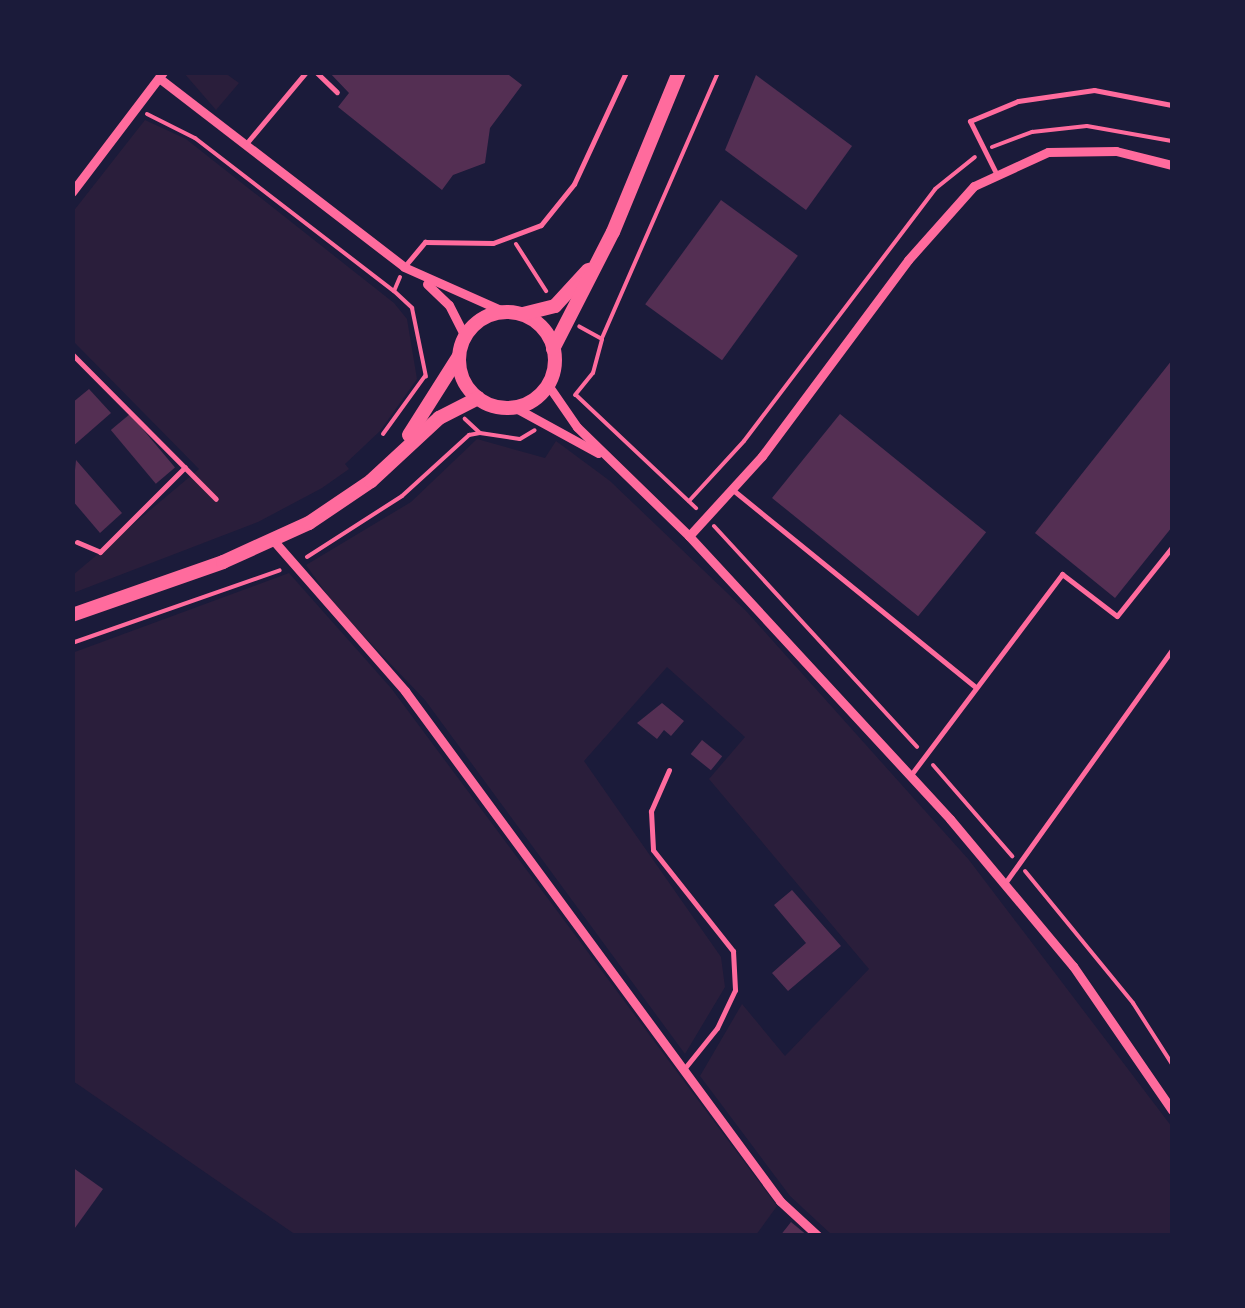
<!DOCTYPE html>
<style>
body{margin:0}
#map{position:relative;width:1245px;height:1308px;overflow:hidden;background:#1b1b3a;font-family:Poppins,sans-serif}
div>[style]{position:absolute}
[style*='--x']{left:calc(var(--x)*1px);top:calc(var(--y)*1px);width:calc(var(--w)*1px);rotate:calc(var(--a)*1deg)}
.green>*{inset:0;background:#2a1e3b}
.building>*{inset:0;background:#542f53;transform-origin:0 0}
.path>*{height:4px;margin:-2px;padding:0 2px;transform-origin:2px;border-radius:2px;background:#ff6b9d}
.service>*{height:5px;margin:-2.5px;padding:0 2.5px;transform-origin:2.5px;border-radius:2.5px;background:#ff6b9d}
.minor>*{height:9px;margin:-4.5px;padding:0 4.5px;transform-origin:4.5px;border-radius:4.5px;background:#ff6b9d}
.secondary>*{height:14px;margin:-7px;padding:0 7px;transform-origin:7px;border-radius:7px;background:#ff6b9d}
.secondary>.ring{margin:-7px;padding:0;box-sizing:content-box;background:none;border:14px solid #ff6b9d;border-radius:50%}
span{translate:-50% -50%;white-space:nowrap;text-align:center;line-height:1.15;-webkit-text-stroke:10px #1b1b3a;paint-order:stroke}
.frame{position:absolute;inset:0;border:75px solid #1b1b3a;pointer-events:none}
</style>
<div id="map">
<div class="green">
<i style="clip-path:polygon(184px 73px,225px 73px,239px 83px,216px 110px)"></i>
<i style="clip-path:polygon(145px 120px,186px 139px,394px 303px,407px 319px,417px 379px,380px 431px,345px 464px,349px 469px,322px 488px,258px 522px,73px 593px,73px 575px,199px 469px,73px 341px,72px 213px)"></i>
<i style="clip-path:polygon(477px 439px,545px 458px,556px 441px,610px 481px,746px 611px,969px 860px,1172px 1127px,1172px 1235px,832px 1235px,790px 1196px,700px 1076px,742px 1004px,785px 1056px,869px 969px,709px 779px,745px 737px,667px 667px,584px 761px,721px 957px,725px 987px,685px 1054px,425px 700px,336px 607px,306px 565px,411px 502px)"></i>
<i style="clip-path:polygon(289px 573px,391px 688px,777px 1206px,756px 1235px,296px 1235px,73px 1081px,72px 653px)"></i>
</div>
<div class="building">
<i style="clip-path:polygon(329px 72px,505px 72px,522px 85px,490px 128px,485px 163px,453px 175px,442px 190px,338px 107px,349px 93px)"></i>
<i style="clip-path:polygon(756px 75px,852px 146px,806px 210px,725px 150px)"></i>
<i style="left:721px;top:200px;width:95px;height:129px;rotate:36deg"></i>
<i style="clip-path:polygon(1172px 360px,1172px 527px,1115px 598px,1035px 533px)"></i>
<i style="clip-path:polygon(89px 389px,111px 413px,72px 447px,72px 403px)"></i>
<i style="left:130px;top:414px;width:70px;height:25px;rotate:50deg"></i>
<i style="left:840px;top:414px;width:188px;height:108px;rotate:39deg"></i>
<i style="clip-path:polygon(76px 460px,122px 513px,100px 533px,72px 500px)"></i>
<i style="clip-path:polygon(662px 703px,684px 721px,671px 736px,664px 730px,657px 739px,637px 723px)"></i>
<i style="left:702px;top:740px;width:26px;height:18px;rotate:39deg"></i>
<i style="clip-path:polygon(792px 890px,841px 946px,788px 991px,772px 973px,806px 943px,774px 905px)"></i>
<i style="clip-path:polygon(72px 1167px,103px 1189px,72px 1232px)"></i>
<i style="clip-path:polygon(791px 1222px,808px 1236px,780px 1236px)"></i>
</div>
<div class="path">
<i style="--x:147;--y:114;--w:54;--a:26.6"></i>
<i style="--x:195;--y:138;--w:251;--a:37.6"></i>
<i style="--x:992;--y:147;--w:43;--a:-20.6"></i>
<i style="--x:1032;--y:132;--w:55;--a:-6.2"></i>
<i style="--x:1087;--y:126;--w:86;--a:10"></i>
<i style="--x:516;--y:244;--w:56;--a:57.4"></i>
<i style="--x:400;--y:277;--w:15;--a:113"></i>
<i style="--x:394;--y:291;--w:25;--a:43"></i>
<i style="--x:412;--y:308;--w:70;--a:78.5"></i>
<i style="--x:602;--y:338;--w:290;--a:-66.4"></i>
<i style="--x:575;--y:395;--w:28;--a:-51"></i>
<i style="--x:593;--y:373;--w:35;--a:-75"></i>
<i style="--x:602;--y:339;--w:26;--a:-151"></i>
<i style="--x:576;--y:395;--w:165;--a:43.3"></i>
<i style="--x:480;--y:433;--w:40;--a:8.5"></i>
<i style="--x:520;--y:439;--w:17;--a:-31"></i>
<i style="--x:383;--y:434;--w:72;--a:-54.1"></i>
<i style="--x:689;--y:501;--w:81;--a:-47.5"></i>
<i style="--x:744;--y:441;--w:316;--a:-52.8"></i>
<i style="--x:935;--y:189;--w:51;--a:-38.7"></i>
<i style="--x:714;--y:526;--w:300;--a:47.4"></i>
<i style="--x:307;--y:557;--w:113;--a:-32.7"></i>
<i style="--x:402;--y:496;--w:91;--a:-42.3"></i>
<i style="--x:469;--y:435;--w:11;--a:-10"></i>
<i style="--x:480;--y:433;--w:21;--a:-137"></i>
<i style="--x:72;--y:643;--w:220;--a:-19.3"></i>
<i style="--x:933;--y:765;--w:121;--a:49"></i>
<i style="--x:1025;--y:871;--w:171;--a:50.7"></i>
<i style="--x:1133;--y:1003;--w:72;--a:57.4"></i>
</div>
<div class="service">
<i style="--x:316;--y:72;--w:29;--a:44"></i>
<i style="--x:245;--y:145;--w:95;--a:-50.1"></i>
<i style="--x:995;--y:171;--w:56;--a:-116.6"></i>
<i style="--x:970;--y:121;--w:52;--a:-22.6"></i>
<i style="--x:1018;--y:101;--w:77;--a:-8.2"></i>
<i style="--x:1094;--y:90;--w:79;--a:10.9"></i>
<i style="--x:404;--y:267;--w:33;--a:-50"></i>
<i style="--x:425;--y:242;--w:68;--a:0.8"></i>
<i style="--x:493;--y:243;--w:51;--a:-20.6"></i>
<i style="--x:541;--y:225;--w:53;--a:-51.2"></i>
<i style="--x:574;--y:184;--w:123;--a:-65.1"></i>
<i style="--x:72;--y:354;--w:204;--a:45.2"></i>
<i style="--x:733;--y:490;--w:312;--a:39.1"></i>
<i style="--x:77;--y:542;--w:25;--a:23"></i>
<i style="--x:100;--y:552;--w:120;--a:-45"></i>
<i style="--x:669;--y:770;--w:45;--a:113.7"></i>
<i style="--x:651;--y:811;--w:39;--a:87"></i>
<i style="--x:653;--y:850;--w:129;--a:51.6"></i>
<i style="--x:733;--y:951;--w:39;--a:87"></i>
<i style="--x:735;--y:990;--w:42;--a:115.3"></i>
<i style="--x:717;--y:1028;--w:53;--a:128.8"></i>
<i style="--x:910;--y:776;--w:253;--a:-53"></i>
<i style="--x:1062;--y:574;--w:69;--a:37.4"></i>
<i style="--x:1117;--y:616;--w:88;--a:-51.4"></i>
<i style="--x:1005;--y:883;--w:287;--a:-54.4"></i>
</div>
<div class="minor">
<i style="--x:159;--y:78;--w:309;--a:37.6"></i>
<i style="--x:404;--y:267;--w:111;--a:24"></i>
<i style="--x:72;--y:192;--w:151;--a:-52.8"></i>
<i style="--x:427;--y:284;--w:30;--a:44"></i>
<i style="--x:449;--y:305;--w:35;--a:63"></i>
<i style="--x:548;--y:385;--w:51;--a:55.4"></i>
<i style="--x:577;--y:427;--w:156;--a:44.2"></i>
<i style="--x:689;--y:536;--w:385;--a:47.3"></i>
<i style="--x:950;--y:819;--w:192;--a:50.1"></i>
<i style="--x:1073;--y:966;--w:175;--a:55.5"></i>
<i style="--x:514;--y:407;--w:96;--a:28.7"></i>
<i style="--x:689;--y:536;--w:108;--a:-47.6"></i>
<i style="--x:762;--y:456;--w:244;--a:-53.3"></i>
<i style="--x:908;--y:260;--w:99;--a:-48.3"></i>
<i style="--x:974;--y:186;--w:81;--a:-24.7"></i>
<i style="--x:1048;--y:152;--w:68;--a:-0.8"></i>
<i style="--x:1116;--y:151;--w:58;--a:14"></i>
<i style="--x:273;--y:540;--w:201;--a:48.8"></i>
<i style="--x:405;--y:691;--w:633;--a:53.67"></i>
<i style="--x:780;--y:1201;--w:52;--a:42.6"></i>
</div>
<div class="secondary">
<i class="ring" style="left:459px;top:312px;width:82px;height:82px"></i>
<i style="--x:523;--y:314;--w:33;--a:-14"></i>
<i style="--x:555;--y:306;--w:49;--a:-47.5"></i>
<i style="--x:553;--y:349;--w:131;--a:-62.9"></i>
<i style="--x:613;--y:232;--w:173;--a:-67.6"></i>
<i style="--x:409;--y:435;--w:93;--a:-57.7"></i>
<i style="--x:72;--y:615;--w:160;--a:-19.3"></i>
<i style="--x:223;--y:562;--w:94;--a:-24.4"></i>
<i style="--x:309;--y:523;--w:75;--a:-34.1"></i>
<i style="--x:371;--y:481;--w:93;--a:-42.8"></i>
<i style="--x:439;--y:418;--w:44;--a:-27.1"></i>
</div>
<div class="frame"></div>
</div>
